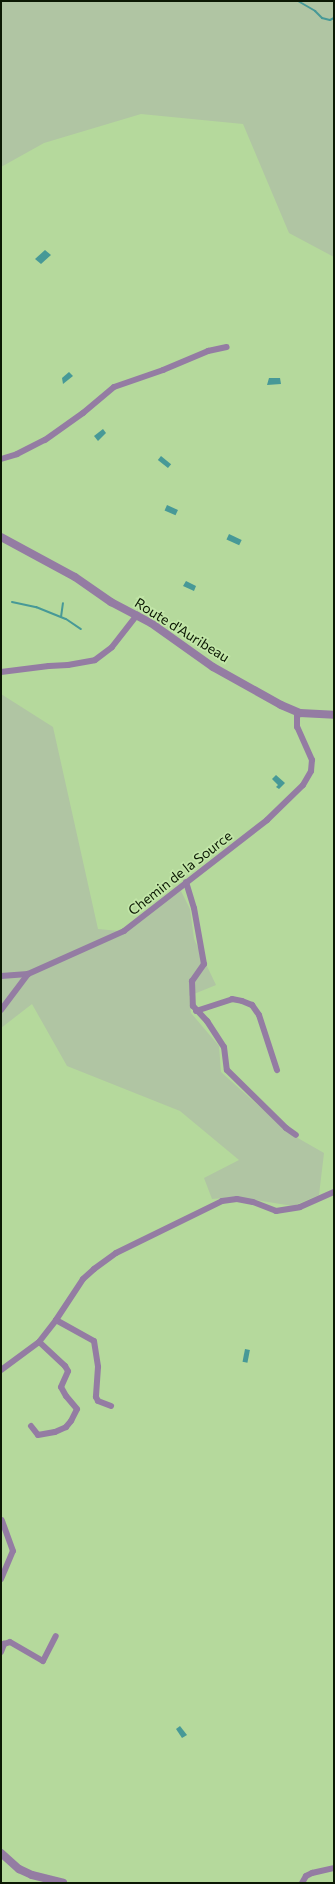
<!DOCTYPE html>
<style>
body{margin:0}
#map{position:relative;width:335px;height:1884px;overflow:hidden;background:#b5d99c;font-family:Commissioner,sans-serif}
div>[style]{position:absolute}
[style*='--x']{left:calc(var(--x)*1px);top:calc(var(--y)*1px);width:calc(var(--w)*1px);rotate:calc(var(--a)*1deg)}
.green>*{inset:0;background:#b0c5a3}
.water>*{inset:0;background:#479997;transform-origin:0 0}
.stream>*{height:2px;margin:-1px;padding:0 1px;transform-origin:1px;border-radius:1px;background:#479997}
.minor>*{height:6px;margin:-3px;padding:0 3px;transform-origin:3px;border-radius:3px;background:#947ca3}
.tertiary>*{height:8px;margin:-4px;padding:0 4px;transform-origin:4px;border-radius:4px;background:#947ca3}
span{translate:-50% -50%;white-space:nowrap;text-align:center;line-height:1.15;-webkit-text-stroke:3.5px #c2e6a8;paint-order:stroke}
.street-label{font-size:14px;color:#0b1803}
.frame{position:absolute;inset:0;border:2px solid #0b1803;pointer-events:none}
</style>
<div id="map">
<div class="green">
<i style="clip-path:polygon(1px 1px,334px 1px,334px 257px,289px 233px,243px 124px,141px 114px,44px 143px,1px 167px)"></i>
<i style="clip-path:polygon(1px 694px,53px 727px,98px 929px,119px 931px,181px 891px,190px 909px,194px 939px,216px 985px,189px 996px,191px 1013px,219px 1046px,221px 1072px,289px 1133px,324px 1153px,319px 1195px,293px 1206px,236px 1197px,212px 1199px,204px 1178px,239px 1160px,180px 1111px,67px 1066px,32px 1004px,1px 1028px)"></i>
</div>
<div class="water">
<i style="clip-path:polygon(45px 250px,51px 255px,41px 264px,35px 259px)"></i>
<i style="clip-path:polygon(69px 372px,73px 376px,63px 384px,62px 378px)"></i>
<i style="clip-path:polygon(269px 378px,280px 378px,281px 384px,267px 385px)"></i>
<i style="clip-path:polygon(103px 429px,106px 433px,98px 441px,94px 436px)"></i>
<i style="left:161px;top:456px;width:13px;height:5px;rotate:39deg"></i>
<i style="left:167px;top:505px;width:12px;height:6px;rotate:24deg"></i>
<i style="left:229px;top:534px;width:14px;height:6px;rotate:25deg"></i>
<i style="clip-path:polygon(186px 581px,196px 586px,194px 591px,183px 586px)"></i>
<i style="clip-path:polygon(276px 775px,285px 783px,279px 789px,276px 787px,278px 785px,272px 779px)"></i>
<i style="left:245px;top:1349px;width:5px;height:13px;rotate:11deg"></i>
<i style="clip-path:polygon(180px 1726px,187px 1735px,182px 1738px,176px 1729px)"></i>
</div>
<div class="stream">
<i style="--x:298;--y:1;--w:20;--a:30"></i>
<i style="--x:315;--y:11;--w:10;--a:45"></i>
<i style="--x:322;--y:18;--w:8;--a:14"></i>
<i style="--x:330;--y:20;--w:4;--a:-27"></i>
<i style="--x:12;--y:602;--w:25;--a:12"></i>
<i style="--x:36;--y:607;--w:32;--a:22"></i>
<i style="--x:66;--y:619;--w:18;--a:34"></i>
<i style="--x:61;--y:617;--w:14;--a:-82"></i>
</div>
<div class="minor">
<i style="--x:1;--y:459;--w:17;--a:-17"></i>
<i style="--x:17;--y:454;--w:31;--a:-27"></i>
<i style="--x:45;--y:440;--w:47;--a:-35.4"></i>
<i style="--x:83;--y:413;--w:40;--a:-40"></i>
<i style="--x:114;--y:387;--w:52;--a:-19.1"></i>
<i style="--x:163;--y:370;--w:49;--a:-22.9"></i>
<i style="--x:208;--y:351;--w:19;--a:-12"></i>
<i style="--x:1;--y:672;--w:48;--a:-7.1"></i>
<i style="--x:49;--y:666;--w:19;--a:-3"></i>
<i style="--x:68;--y:665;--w:27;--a:-10"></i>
<i style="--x:95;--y:660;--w:21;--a:-37"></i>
<i style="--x:112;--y:647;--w:41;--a:-52"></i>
<i style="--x:186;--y:882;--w:27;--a:73"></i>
<i style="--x:194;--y:908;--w:57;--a:79.9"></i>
<i style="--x:204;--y:964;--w:21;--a:125"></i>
<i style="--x:192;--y:981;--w:25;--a:88"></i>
<i style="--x:193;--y:1006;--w:21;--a:47"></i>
<i style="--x:207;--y:1021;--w:31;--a:57"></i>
<i style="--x:224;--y:1047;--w:23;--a:83"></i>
<i style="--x:227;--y:1070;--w:83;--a:44.5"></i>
<i style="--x:286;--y:1128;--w:12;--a:35"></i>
<i style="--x:1;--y:976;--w:27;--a:-4"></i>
<i style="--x:1;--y:1010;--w:45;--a:-53.1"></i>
<i style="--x:28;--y:974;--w:105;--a:-24.1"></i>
<i style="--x:124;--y:931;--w:181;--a:-37.8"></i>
<i style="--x:267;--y:820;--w:50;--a:-44.2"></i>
<i style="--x:303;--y:785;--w:16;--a:-60"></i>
<i style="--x:311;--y:771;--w:11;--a:-85"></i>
<i style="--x:312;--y:760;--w:36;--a:-114"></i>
<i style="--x:297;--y:727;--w:15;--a:-90"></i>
<i style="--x:196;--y:1011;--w:38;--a:-18"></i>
<i style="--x:232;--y:999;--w:10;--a:11"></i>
<i style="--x:242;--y:1001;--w:11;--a:22"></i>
<i style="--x:252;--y:1005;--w:12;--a:55"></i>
<i style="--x:259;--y:1015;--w:58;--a:71.9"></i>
<i style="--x:56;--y:1320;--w:43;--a:28.9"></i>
<i style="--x:94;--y:1341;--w:26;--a:81"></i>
<i style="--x:98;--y:1367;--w:30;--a:94"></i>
<i style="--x:96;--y:1397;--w:4;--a:63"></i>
<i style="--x:98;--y:1401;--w:14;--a:21"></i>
<i style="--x:1;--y:1370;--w:47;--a:-36.4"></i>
<i style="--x:39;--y:1342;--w:28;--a:-52"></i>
<i style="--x:56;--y:1320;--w:49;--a:-56.6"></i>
<i style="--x:83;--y:1279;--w:15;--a:-42"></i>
<i style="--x:94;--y:1269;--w:27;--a:-36"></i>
<i style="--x:116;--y:1253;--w:118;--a:-26.1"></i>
<i style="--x:222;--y:1201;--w:15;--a:-8"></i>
<i style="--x:237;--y:1199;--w:16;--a:11"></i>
<i style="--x:253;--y:1202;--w:25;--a:21"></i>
<i style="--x:276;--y:1211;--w:24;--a:-9"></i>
<i style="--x:300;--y:1207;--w:37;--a:-24"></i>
<i style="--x:31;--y:1426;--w:11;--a:52"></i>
<i style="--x:38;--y:1435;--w:17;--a:-10"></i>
<i style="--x:55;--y:1432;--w:12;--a:-24"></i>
<i style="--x:66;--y:1427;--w:8;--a:-50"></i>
<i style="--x:71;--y:1421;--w:13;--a:-63"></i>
<i style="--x:77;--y:1409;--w:17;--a:-130"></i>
<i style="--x:66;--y:1396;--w:10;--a:-119"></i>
<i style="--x:61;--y:1387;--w:17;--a:-66"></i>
<i style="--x:68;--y:1371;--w:6;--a:-121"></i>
<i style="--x:65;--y:1366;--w:35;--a:-137"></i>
<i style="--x:1;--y:1579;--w:30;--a:-67"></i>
<i style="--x:13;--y:1551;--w:33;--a:-110"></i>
<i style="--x:1;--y:1652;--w:9;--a:-69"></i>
<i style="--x:4;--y:1644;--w:6;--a:-18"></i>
<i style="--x:10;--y:1642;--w:38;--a:30"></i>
<i style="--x:43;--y:1661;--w:28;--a:-63"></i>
<i style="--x:302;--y:1883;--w:8;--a:-60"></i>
<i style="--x:306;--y:1876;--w:7;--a:-27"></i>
<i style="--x:312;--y:1873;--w:22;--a:-13"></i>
</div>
<div class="tertiary">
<i style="--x:1;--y:537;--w:84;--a:28.4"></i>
<i style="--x:75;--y:577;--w:44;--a:34.8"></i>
<i style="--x:111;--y:602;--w:45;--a:27.7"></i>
<i style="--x:151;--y:623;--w:76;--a:35.4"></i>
<i style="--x:213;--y:667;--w:78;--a:29.2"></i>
<i style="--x:281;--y:705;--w:21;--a:23"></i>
<i style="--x:300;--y:713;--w:34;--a:3"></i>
<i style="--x:1;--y:1853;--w:24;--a:42"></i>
<i style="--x:19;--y:1869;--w:14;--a:25"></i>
<i style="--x:32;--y:1875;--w:32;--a:14"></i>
</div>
<div class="street-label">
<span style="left:182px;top:630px;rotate:32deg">Route d'Auribeau</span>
<span style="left:180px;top:873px;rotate:-38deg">Chemin de la Source</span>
</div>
<div class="frame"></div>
</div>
